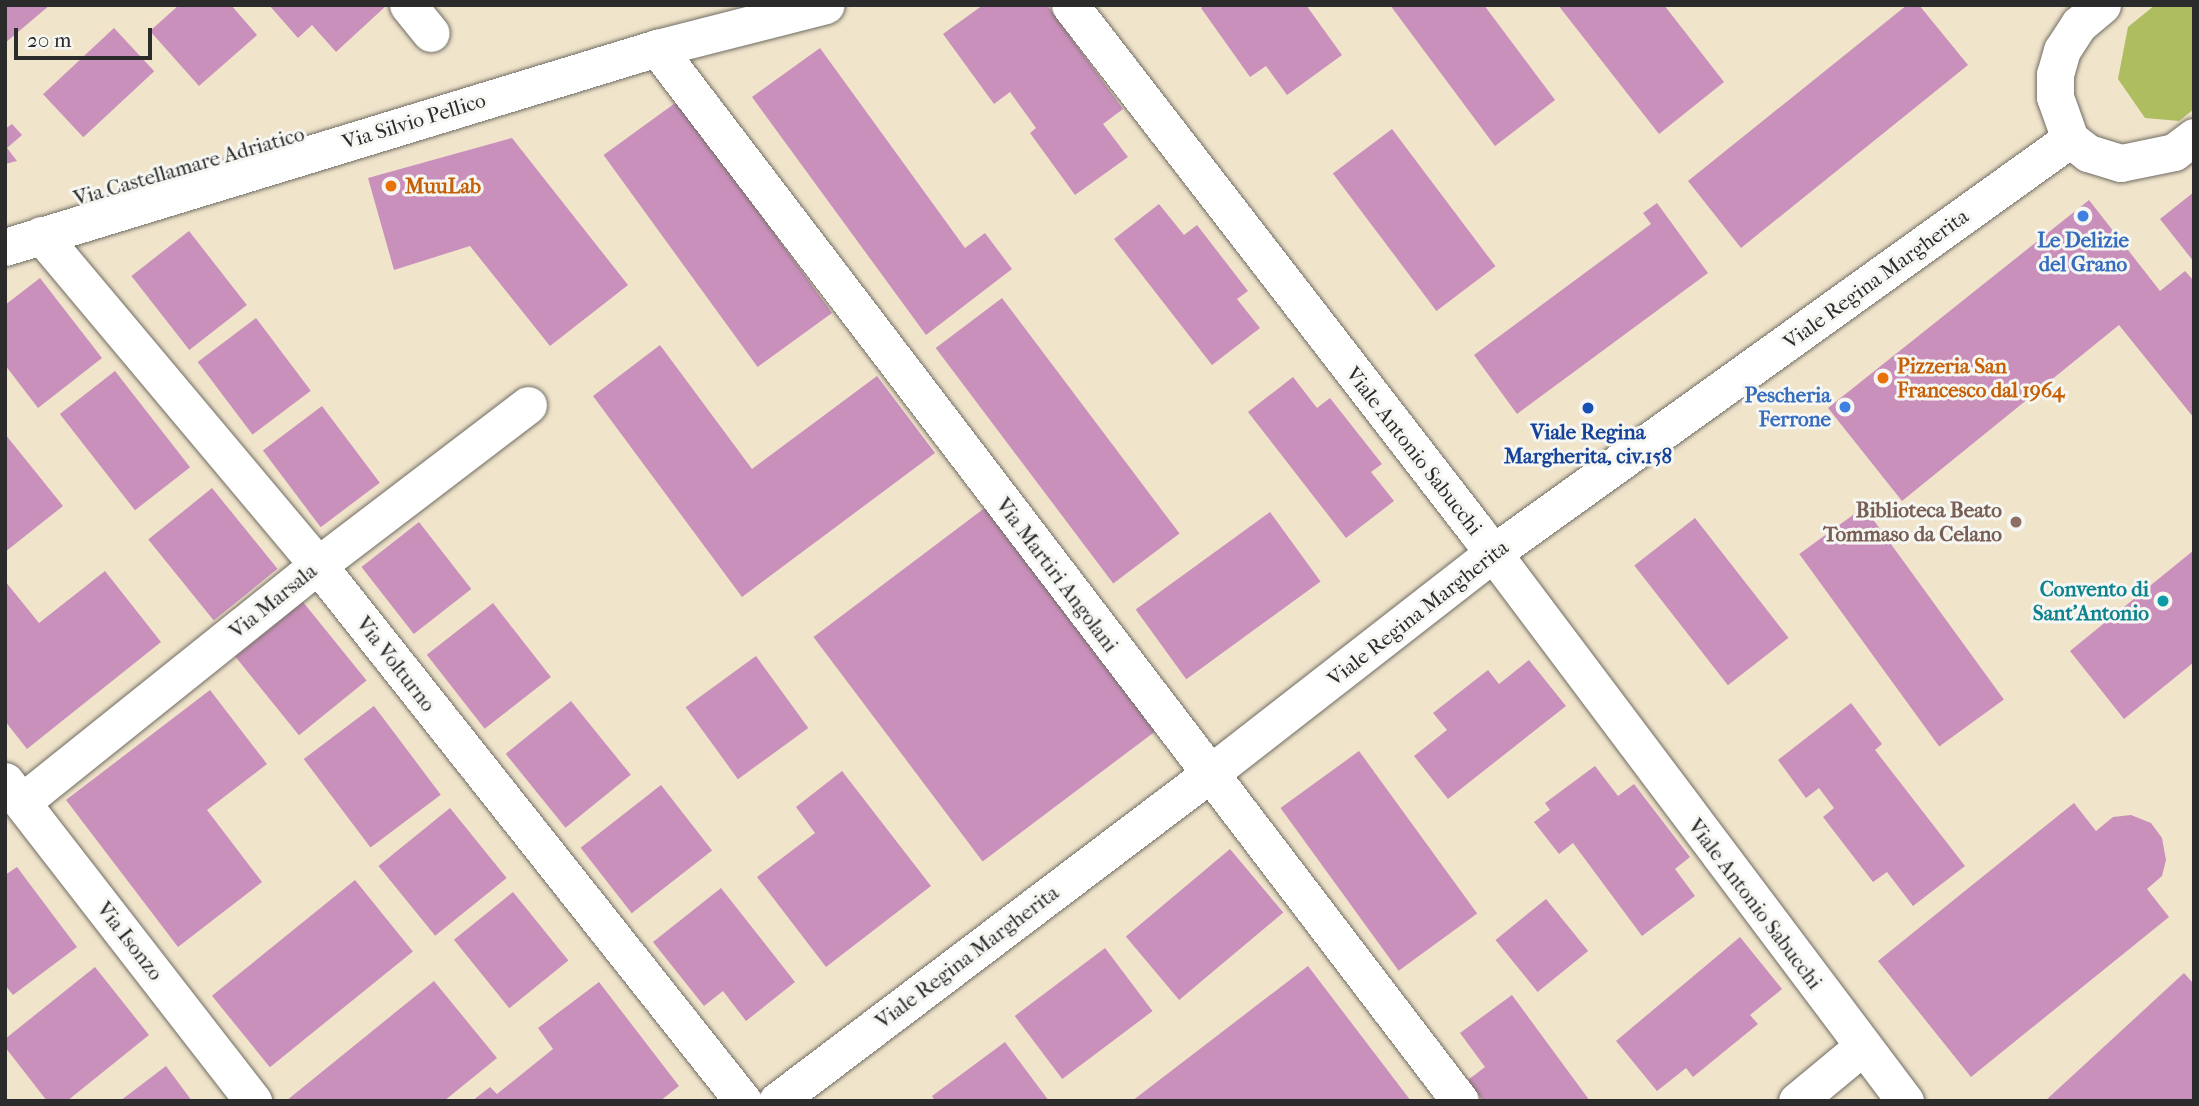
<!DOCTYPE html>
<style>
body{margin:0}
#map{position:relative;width:2199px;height:1106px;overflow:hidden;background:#f0e4cb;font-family:"IM FELL French Canon",serif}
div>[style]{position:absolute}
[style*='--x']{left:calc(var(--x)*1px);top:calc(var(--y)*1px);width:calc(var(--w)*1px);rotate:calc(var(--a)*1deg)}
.green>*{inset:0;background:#adbd60}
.building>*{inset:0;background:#ca90bc;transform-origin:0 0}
.roads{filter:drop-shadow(0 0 2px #706c63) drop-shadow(0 0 2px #706c63)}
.minor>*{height:37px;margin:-18.5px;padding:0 18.5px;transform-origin:18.5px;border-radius:18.5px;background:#fff}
.dots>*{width:19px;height:19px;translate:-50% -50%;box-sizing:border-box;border:4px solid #f6f6f2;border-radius:50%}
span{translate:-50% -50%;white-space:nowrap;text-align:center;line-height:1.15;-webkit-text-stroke:6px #f6f6f2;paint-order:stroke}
.street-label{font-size:21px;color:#2b2b2b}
.food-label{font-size:21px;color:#c56008;font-weight:700}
.left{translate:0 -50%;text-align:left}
.shop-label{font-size:21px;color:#366cbe;font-weight:700}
.right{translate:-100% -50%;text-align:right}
.transit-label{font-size:21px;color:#164399;font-weight:700}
.education-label{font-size:21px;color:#785e54;font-weight:700}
.culture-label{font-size:21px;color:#0d838f;font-weight:700}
.frame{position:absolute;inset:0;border:7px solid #2b2b2b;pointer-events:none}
.scale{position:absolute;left:14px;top:28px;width:138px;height:32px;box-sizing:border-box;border:4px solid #2b2b2b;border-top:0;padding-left:9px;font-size:21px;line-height:24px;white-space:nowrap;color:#2b2b2b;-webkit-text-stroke:5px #f6f6f2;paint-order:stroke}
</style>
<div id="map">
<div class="green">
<i style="clip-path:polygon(2155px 5px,2194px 5px,2194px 109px,2179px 121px,2145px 118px,2118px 79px,2128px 27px)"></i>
</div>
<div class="building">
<i style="clip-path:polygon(5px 5px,50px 5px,5px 43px)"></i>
<i style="clip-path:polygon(179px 5px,231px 5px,257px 35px,199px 86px,150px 31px)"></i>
<i style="clip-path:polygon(269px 5px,387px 5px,336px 52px,312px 25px,298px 38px)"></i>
<i style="clip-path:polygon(983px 5px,1047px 5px,1123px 109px,1103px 124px,1128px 157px,1075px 195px,1030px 133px,1036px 128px,1010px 92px,994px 104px,943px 34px)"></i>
<i style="clip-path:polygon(1204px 5px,1306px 5px,1342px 55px,1287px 95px,1266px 66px,1250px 77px,1201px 8px)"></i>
<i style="clip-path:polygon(1390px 5px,1484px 5px,1555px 100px,1495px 146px)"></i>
<i style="clip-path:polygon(1558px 5px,1664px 5px,1724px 82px,1659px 134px)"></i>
<i style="clip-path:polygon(1907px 5px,1919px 5px,1968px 65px,1741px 248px,1688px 181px)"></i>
<i style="left:114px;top:28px;width:59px;height:97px;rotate:47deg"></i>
<i style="clip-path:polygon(820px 48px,965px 248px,985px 233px,1012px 269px,926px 335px,752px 97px)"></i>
<i style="left:678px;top:101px;width:262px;height:92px;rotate:54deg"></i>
<i style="clip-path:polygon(12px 124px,22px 135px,7px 148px,17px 161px,5px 164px,5px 129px)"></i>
<i style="left:1392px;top:129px;width:172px;height:74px;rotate:53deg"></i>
<i style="clip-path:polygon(512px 138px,628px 285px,550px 346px,470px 246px,394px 270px,368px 178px)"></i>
<i style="clip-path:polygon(2194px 192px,2194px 262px,2160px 219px)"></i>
<i style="clip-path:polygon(2089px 200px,2160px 291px,2185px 271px,2194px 281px,2194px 418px,2119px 325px,1902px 501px,1828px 408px)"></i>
<i style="clip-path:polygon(1657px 203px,1708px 273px,1517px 414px,1474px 355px,1651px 224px,1643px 213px)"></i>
<i style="clip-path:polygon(1159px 204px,1184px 235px,1197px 225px,1248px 291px,1237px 299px,1260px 328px,1212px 365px,1114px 239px)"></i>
<i style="left:189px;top:231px;width:94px;height:73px;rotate:52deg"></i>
<i style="clip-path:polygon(40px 278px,102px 358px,38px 408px,5px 365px,5px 305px)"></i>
<i style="left:1002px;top:298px;width:295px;height:83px;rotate:53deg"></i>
<i style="left:256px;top:318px;width:91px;height:73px;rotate:53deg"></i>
<i style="clip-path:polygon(660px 345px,752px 469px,877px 376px,935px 453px,742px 597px,593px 396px)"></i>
<i style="left:115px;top:371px;width:122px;height:70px;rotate:52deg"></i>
<i style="clip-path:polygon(1293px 377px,1317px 408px,1330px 398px,1382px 464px,1371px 472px,1394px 501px,1346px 538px,1248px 412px)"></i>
<i style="left:322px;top:406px;width:96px;height:74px;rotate:53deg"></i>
<i style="clip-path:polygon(5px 434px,63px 506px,5px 552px)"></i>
<i style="left:212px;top:488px;width:104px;height:82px;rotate:51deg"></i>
<i style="left:986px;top:507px;width:281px;height:216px;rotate:53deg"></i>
<i style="left:1864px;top:507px;width:238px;height:80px;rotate:54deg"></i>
<i style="left:1270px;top:512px;width:86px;height:166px;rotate:54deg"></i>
<i style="left:1695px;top:518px;width:152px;height:77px;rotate:52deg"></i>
<i style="left:419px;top:522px;width:85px;height:73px;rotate:52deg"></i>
<i style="clip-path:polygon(2194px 550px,2194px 662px,2124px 719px,2070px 651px)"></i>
<i style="clip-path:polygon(105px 571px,161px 642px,27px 749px,5px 721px,5px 581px,39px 623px)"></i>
<i style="left:303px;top:602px;width:101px;height:87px;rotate:51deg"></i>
<i style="left:493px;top:603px;width:94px;height:84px;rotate:52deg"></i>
<i style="left:756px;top:656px;width:89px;height:87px;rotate:54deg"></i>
<i style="clip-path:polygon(1529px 660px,1566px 706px,1448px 799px,1414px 756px,1447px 730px,1433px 713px,1488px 670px,1499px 684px)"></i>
<i style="clip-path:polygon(210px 690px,267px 764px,207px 810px,262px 882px,178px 947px,66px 800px)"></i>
<i style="left:571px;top:701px;width:95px;height:84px;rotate:51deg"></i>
<i style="clip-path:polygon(1851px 703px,1882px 744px,1875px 750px,1965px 866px,1913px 906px,1887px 872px,1873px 882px,1823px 817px,1834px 808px,1819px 788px,1806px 798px,1778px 760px)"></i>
<i style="left:374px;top:706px;width:111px;height:88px;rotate:53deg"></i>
<i style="left:1359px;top:751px;width:201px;height:97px;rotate:54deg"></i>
<i style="clip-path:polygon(1595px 766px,1618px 796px,1634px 784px,1690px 857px,1675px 869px,1695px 896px,1642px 936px,1573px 843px,1559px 854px,1534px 822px,1550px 810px,1545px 803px)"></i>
<i style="clip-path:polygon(842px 771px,931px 886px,826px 967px,757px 877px,815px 833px,796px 807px)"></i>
<i style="left:661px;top:785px;width:83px;height:102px;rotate:52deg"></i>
<i style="clip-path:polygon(2074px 803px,2096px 831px,2113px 817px,2131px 815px,2151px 823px,2162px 838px,2166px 860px,2162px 876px,2147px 889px,2169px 917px,1971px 1077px,1878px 961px)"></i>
<i style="left:450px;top:808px;width:90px;height:92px;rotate:51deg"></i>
<i style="left:1230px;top:849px;width:83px;height:136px;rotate:50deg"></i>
<i style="clip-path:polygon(17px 867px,77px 947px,13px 995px,5px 985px,5px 875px)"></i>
<i style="left:355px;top:880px;width:92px;height:184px;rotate:51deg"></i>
<i style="clip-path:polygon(721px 888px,795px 982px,746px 1021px,723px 991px,704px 1006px,653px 942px)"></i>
<i style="left:513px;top:892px;width:88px;height:76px;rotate:51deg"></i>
<i style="left:1546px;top:899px;width:67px;height:65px;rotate:51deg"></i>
<i style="clip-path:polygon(1740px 937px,1782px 989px,1750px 1015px,1758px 1024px,1693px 1077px,1686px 1068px,1657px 1091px,1616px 1041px)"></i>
<i style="left:1105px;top:948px;width:79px;height:113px;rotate:53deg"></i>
<i style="clip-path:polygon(1308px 966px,1411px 1101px,1132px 1101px)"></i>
<i style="clip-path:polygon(95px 967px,149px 1035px,67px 1101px,47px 1101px,5px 1047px,5px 1039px)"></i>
<i style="clip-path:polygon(2184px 973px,2194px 984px,2194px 1101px,2045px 1101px)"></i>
<i style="clip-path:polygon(434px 981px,497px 1058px,444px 1101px,286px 1101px)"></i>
<i style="clip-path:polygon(599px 982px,679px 1086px,660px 1101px,472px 1101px,490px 1087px,497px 1094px,553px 1049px,538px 1028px)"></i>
<i style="clip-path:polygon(1512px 995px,1590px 1101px,1483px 1101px,1468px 1080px,1485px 1067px,1460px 1033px)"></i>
<i style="clip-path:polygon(1005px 1042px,1049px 1101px,935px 1101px,932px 1096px)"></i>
<i style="clip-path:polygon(166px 1066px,192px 1101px,120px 1101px)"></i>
</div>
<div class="roads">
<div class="minor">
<i style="--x:408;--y:5;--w:36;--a:51"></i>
<i style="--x:1070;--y:5;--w:662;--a:52.3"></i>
<i style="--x:1475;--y:529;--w:716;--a:53.07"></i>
<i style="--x:2102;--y:5;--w:30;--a:140"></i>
<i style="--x:2079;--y:24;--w:31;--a:123"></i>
<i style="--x:2062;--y:50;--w:25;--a:106"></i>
<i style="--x:2055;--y:74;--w:23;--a:90"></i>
<i style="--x:2055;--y:97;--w:45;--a:70.3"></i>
<i style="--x:2070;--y:139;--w:23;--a:38"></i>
<i style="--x:2088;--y:153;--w:34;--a:17"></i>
<i style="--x:2121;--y:163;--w:54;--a:-11.7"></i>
<i style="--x:2174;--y:152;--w:25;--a:-37"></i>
<i style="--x:657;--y:48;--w:1324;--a:52.67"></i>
<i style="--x:41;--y:235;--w:431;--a:50"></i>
<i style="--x:318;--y:565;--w:684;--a:51.59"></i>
<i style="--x:5;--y:247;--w:682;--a:-16.97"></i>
<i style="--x:657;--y:48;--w:174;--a:-14.3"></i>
<i style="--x:5;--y:781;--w:405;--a:52.2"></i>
<i style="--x:22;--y:802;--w:379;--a:-38.7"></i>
<i style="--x:318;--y:565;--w:264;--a:-37.3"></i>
<i style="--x:777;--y:1101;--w:540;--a:-37.1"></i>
<i style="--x:1208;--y:775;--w:361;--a:-37.9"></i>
<i style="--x:1493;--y:553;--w:710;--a:-35.66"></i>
<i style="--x:1797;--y:1101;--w:85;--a:-39.7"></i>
</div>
</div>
<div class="dots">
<i style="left:391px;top:186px;background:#e8710a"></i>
<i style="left:2083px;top:216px;background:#3f7fe0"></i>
<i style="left:1883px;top:378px;background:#e8710a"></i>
<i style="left:1845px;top:407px;background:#3f7fe0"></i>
<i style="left:1588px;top:408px;background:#1a4fb4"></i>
<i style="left:2016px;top:522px;background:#8d6e63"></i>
<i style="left:2163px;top:601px;background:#0f9aa8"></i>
</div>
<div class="street-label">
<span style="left:414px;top:121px;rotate:-17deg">Via Silvio Pellico</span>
<span style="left:189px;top:166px;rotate:-16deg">Via Castellamare Adriatico</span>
<span style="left:1876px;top:279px;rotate:-36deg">Viale Regina Margherita</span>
<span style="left:1414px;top:451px;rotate:52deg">Viale Antonio Sabucchi</span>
<span style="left:1057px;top:575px;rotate:53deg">Via Martiri Angolani</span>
<span style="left:273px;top:601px;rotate:-39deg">Via Marsala</span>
<span style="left:1418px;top:613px;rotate:-38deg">Viale Regina Margherita</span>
<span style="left:396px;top:664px;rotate:52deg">Via Volturno</span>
<span style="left:1755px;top:904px;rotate:53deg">Viale Antonio Sabucchi</span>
<span style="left:130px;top:941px;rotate:52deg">Via Isonzo</span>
<span style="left:967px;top:957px;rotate:-37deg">Viale Regina Margherita</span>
</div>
<div class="food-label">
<span class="left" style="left:405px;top:186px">MuuLab</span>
<span class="left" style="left:1897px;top:378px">Pizzeria San<br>Francesco dal 1964</span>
</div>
<div class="shop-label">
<span style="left:2083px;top:252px">Le Delizie<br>del Grano</span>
<span class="right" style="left:1831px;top:407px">Pescheria<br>Ferrone</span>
</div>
<div class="transit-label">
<span style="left:1588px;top:444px">Viale Regina<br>Margherita, civ.158</span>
</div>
<div class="education-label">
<span class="right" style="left:2002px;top:522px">Biblioteca Beato<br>Tommaso da Celano</span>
</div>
<div class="culture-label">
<span class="right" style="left:2149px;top:601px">Convento di<br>Sant'Antonio</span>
</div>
<div class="frame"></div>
<div class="scale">20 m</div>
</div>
